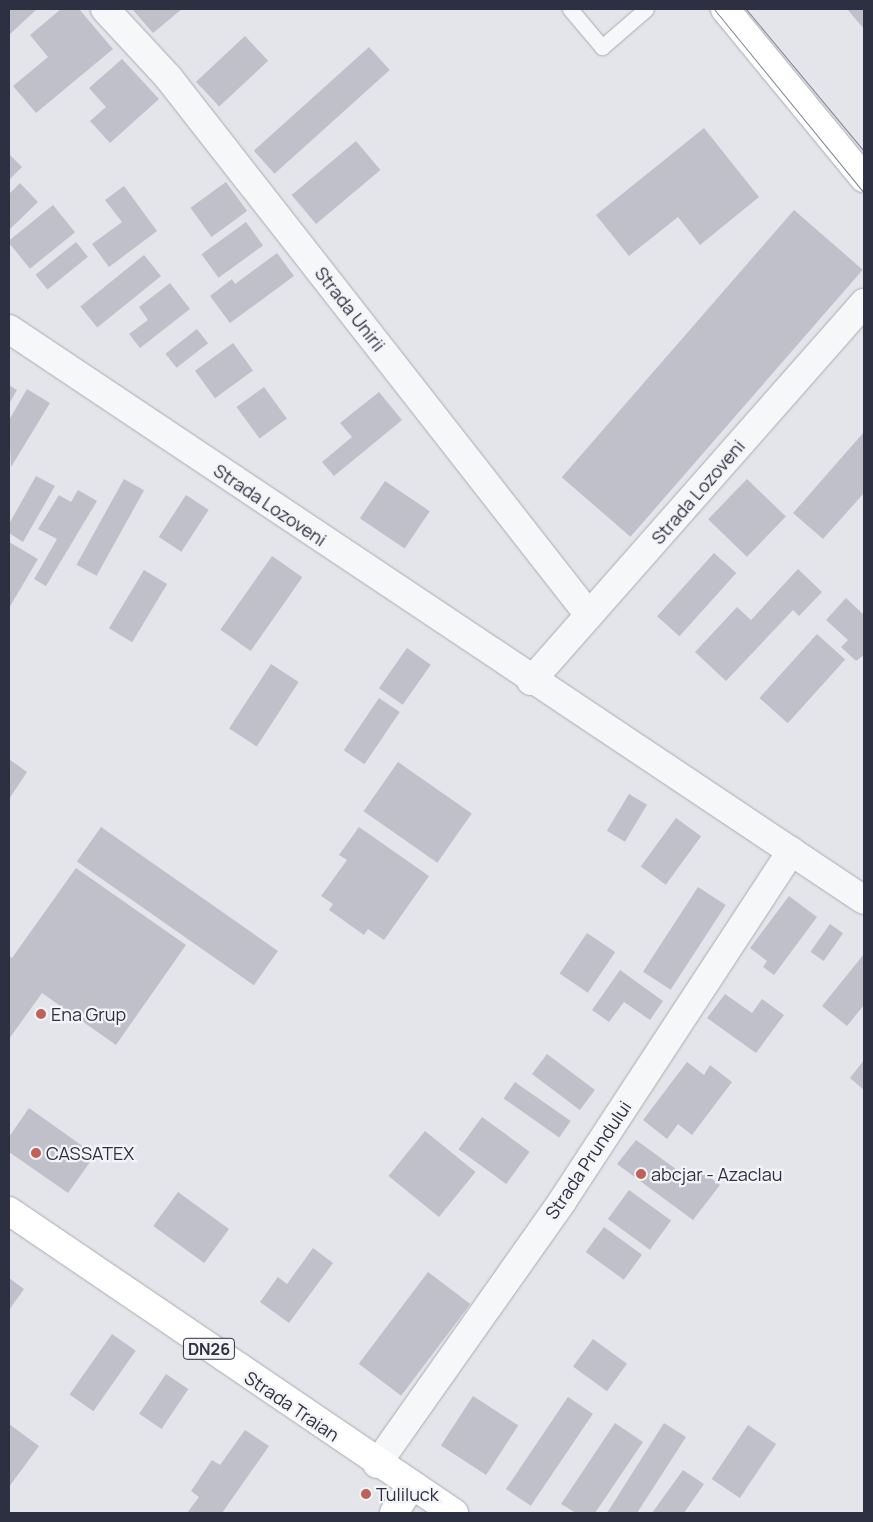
<!DOCTYPE html>
<style>
body{margin:0}
#map{position:relative;width:873px;height:1522px;overflow:hidden;background:#e4e5ea;font-family:Manrope,sans-serif}
div>[style]{position:absolute}
[style*='--x']{left:calc(var(--x)*1px);top:calc(var(--y)*1px);width:calc(var(--w)*1px);rotate:calc(var(--a)*1deg)}
.building>*{inset:0;background:#bfc0ca;transform-origin:0 0}
.roads{filter:drop-shadow(0 0 1px #a9abb4) drop-shadow(0 0 1px #a9abb4)}
.service>*{height:15px;margin:-7.5px;padding:0 7.5px;transform-origin:7.5px;border-radius:7.5px;background:#f6f7f9}
.minor>*{height:28px;margin:-14px;padding:0 14px;transform-origin:14px;border-radius:14px;background:#f6f7f9}
.secondary>*{height:28px;margin:-14px;padding:0 14px;transform-origin:14px;border-radius:14px;background:#fff}
.primary>*{height:28px;margin:-14px;padding:0 14px;transform-origin:14px;border-radius:14px;background:#fff}
.tram>*{height:1px;margin:-0.5px;padding:0 0.5px;transform-origin:0.5px;border-radius:0.5px;background:#7f8292}
.dots>*{width:14px;height:14px;translate:-50% -50%;box-sizing:border-box;border:2px solid #f4f4f8;border-radius:50%}
span{translate:-50% -50%;white-space:nowrap;text-align:center;line-height:1.15;-webkit-text-stroke:4.5px #f4f4f8;paint-order:stroke}
.shield-label span{padding:1px 4px;background:#f4f4f8;border:1px solid;border-radius:4px;-webkit-text-stroke-width:0}
.shield-label{font-size:16px;color:#2d3041;font-weight:700}
.street-label{font-size:18px;color:#2d3041}
.poi-label{font-size:18px;color:#2d3041}
.left{translate:0 -50%;text-align:left}
.frame{position:absolute;inset:0;border:10px solid #2d3041;pointer-events:none}
</style>
<div id="map">
<div class="building">
<i style="clip-path:polygon(9px 9px,37px 9px,9px 35px)"></i>
<i style="clip-path:polygon(61px 9px,79px 9px,113px 49px,36px 113px,13px 86px,48px 57px,30px 35px)"></i>
<i style="clip-path:polygon(132px 9px,182px 9px,153px 33px)"></i>
<i style="clip-path:polygon(847px 9px,864px 9px,864px 29px)"></i>
<i style="left:245px;top:36px;width:34px;height:67px;rotate:47deg"></i>
<i style="left:369px;top:47px;width:31px;height:155px;rotate:48deg"></i>
<i style="clip-path:polygon(122px 59px,159px 99px,110px 143px,90px 121px,106px 107px,89px 88px)"></i>
<i style="clip-path:polygon(704px 128px,759px 197px,700px 245px,678px 217px,629px 256px,596px 215px)"></i>
<i style="left:356px;top:141px;width:38px;height:84px;rotate:50deg"></i>
<i style="clip-path:polygon(9px 154px,22px 167px,9px 180px)"></i>
<i style="left:226px;top:182px;width:36px;height:44px;rotate:54deg"></i>
<i style="clip-path:polygon(20px 183px,38px 202px,9px 230px,9px 194px)"></i>
<i style="clip-path:polygon(124px 186px,157px 231px,109px 267px,92px 244px,122px 222px,105px 200px)"></i>
<i style="left:53px;top:205px;width:35px;height:58px;rotate:51deg"></i>
<i style="left:794px;top:210px;width:91px;height:354px;rotate:41deg"></i>
<i style="left:246px;top:222px;width:29px;height:55px;rotate:54deg"></i>
<i style="left:76px;top:242px;width:19px;height:52px;rotate:51deg"></i>
<i style="clip-path:polygon(277px 253px,294px 276px,230px 323px,210px 296px,232px 279px,235px 284px)"></i>
<i style="left:144px;top:255px;width:27px;height:82px;rotate:51deg"></i>
<i style="clip-path:polygon(170px 283px,190px 309px,140px 348px,129px 334px,148px 320px,139px 307px)"></i>
<i style="left:197px;top:329px;width:18px;height:40px;rotate:52deg"></i>
<i style="left:233px;top:343px;width:34px;height:47px;rotate:54deg"></i>
<i style="clip-path:polygon(9px 385px,17px 390px,9px 404px)"></i>
<i style="left:264px;top:387px;width:39px;height:34px;rotate:54deg"></i>
<i style="clip-path:polygon(27px 389px,50px 403px,11px 467px,9px 420px)"></i>
<i style="clip-path:polygon(379px 392px,402px 420px,334px 476px,322px 462px,352px 437px,340px 423px)"></i>
<i style="clip-path:polygon(864px 432px,864px 493px,823px 539px,793px 513px)"></i>
<i style="clip-path:polygon(36px 476px,55px 486px,23px 542px,9px 533px,9px 524px)"></i>
<i style="left:124px;top:479px;width:23px;height:98px;rotate:29deg"></i>
<i style="left:747px;top:479px;width:54px;height:56px;rotate:44deg"></i>
<i style="left:385px;top:481px;width:54px;height:45px;rotate:34deg"></i>
<i style="clip-path:polygon(78px 490px,97px 501px,46px 586px,34px 579px,57px 539px,38px 529px,59px 495px,71px 502px)"></i>
<i style="left:186px;top:495px;width:27px;height:50px;rotate:33deg"></i>
<i style="clip-path:polygon(9px 542px,38px 559px,9px 608px)"></i>
<i style="left:714px;top:553px;width:30px;height:85px;rotate:42deg"></i>
<i style="left:272px;top:556px;width:37px;height:90px;rotate:35deg"></i>
<i style="clip-path:polygon(798px 569px,822px 592px,799px 616px,793px 610px,726px 681px,695px 652px,737px 607px,751px 620px)"></i>
<i style="left:144px;top:570px;width:27px;height:68px;rotate:31deg"></i>
<i style="clip-path:polygon(846px 598px,864px 615px,864px 655px,856px 661px,841px 647px,848px 640px,826px 620px)"></i>
<i style="left:817px;top:634px;width:38px;height:86px;rotate:42deg"></i>
<i style="left:407px;top:648px;width:29px;height:49px;rotate:35deg"></i>
<i style="left:271px;top:664px;width:33px;height:77px;rotate:33deg"></i>
<i style="left:379px;top:698px;width:25px;height:63px;rotate:34deg"></i>
<i style="clip-path:polygon(9px 759px,27px 772px,9px 799px)"></i>
<i style="left:398px;top:762px;width:90px;height:60px;rotate:35deg"></i>
<i style="left:629px;top:794px;width:21px;height:43px;rotate:31deg"></i>
<i style="left:676px;top:818px;width:31px;height:60px;rotate:36deg"></i>
<i style="left:101px;top:827px;width:216px;height:42px;rotate:35deg"></i>
<i style="clip-path:polygon(359px 827px,429px 876px,384px 940px,368px 929px,364px 935px,329px 910px,333px 904px,321px 896px,347px 860px,339px 855px)"></i>
<i style="clip-path:polygon(76px 868px,186px 945px,116px 1045px,42px 993px,9px 1039px,9px 956px,12px 958px)"></i>
<i style="left:698px;top:887px;width:33px;height:101px;rotate:33deg"></i>
<i style="clip-path:polygon(789px 896px,817px 917px,774px 975px,763px 967px,767px 961px,750px 948px)"></i>
<i style="left:830px;top:924px;width:16px;height:34px;rotate:35deg"></i>
<i style="left:587px;top:933px;width:34px;height:49px;rotate:34deg"></i>
<i style="clip-path:polygon(864px 954px,864px 1005px,847px 1026px,822px 1006px)"></i>
<i style="clip-path:polygon(620px 970px,663px 1001px,650px 1020px,624px 1002px,609px 1022px,592px 1010px)"></i>
<i style="clip-path:polygon(725px 994px,752px 1013px,762px 999px,784px 1015px,756px 1053px,707px 1018px)"></i>
<i style="left:547px;top:1054px;width:60px;height:25px;rotate:37deg"></i>
<i style="clip-path:polygon(864px 1060px,864px 1090px,850px 1078px)"></i>
<i style="clip-path:polygon(687px 1062px,704px 1075px,710px 1065px,732px 1082px,692px 1135px,678px 1124px,667px 1139px,643px 1120px)"></i>
<i style="left:515px;top:1082px;width:68px;height:20px;rotate:35deg"></i>
<i style="clip-path:polygon(29px 1108px,95px 1155px,68px 1193px,9px 1152px,9px 1137px)"></i>
<i style="left:482px;top:1117px;width:59px;height:40px;rotate:36deg"></i>
<i style="left:425px;top:1131px;width:65px;height:58px;rotate:39deg"></i>
<i style="clip-path:polygon(636px 1140px,691px 1180px,699px 1169px,720px 1185px,693px 1220px,617px 1164px)"></i>
<i style="left:629px;top:1190px;width:52px;height:36px;rotate:36deg"></i>
<i style="left:178px;top:1192px;width:63px;height:42px;rotate:36deg"></i>
<i style="left:604px;top:1227px;width:47px;height:31px;rotate:36deg"></i>
<i style="clip-path:polygon(313px 1248px,333px 1263px,289px 1323px,260px 1302px,278px 1277px,287px 1284px)"></i>
<i style="left:428px;top:1272px;width:53px;height:115px;rotate:37deg"></i>
<i style="clip-path:polygon(9px 1278px,24px 1289px,9px 1310px)"></i>
<i style="left:112px;top:1334px;width:29px;height:74px;rotate:35deg"></i>
<i style="left:593px;top:1339px;width:42px;height:34px;rotate:36deg"></i>
<i style="left:166px;top:1374px;width:27px;height:48px;rotate:34deg"></i>
<i style="left:473px;top:1396px;width:54px;height:59px;rotate:33deg"></i>
<i style="left:568px;top:1397px;width:30px;height:111px;rotate:34deg"></i>
<i style="clip-path:polygon(615px 1423px,643px 1442px,595px 1513px,576px 1513px,561px 1504px)"></i>
<i style="clip-path:polygon(664px 1423px,686px 1437px,637px 1513px,607px 1513px)"></i>
<i style="clip-path:polygon(9px 1424px,39px 1446px,9px 1487px)"></i>
<i style="left:748px;top:1425px;width:34px;height:65px;rotate:34deg"></i>
<i style="clip-path:polygon(245px 1430px,269px 1446px,222px 1513px,187px 1513px,199px 1497px,191px 1491px,212px 1460px,220px 1465px)"></i>
<i style="clip-path:polygon(683px 1470px,704px 1484px,684px 1513px,652px 1513px)"></i>
</div>
<div class="roads">
<div class="service">
<i style="--x:570;--y:9;--w:50;--a:49.9"></i>
<i style="--x:602;--y:47;--w:58;--a:-40.8"></i>
</div>
<div class="minor">
<i style="--x:105;--y:9;--w:93;--a:47.2"></i>
<i style="--x:168;--y:77;--w:683;--a:51.96"></i>
<i style="--x:9;--y:329;--w:1028;--a:33.74"></i>
<i style="--x:531;--y:681;--w:504;--a:-48.62"></i>
<i style="--x:377;--y:1464;--w:323;--a:-54.8"></i>
<i style="--x:563;--y:1200;--w:417;--a:-56.8"></i>
</div>
<div class="secondary">
<i style="--x:394;--y:1513;--w:32;--a:-58"></i>
</div>
<div class="primary">
<i style="--x:725;--y:9;--w:219;--a:50.6"></i>
<i style="--x:9;--y:1211;--w:538;--a:34.16"></i>
</div>
</div>
<div class="tram">
<i style="--x:714;--y:9;--w:237;--a:50.8"></i>
<i style="--x:746;--y:9;--w:185;--a:50.3"></i>
</div>
<div class="dots">
<i style="left:41px;top:1014px;background:#c06058"></i>
<i style="left:36px;top:1153px;background:#c06058"></i>
<i style="left:641px;top:1174px;background:#c06058"></i>
<i style="left:366px;top:1494px;background:#c06058"></i>
</div>
<div class="shield-label">
<span style="left:209px;top:1349px">DN26</span>
</div>
<div class="street-label">
<span style="left:350px;top:309px;rotate:52deg">Strada Unirii</span>
<span style="left:698px;top:492px;rotate:-49deg">Strada Lozoveni</span>
<span style="left:270px;top:505px;rotate:34deg">Strada Lozoveni</span>
<span style="left:588px;top:1160px;rotate:-56deg">Strada Prundului</span>
<span style="left:292px;top:1406px;rotate:34deg">Strada Traian</span>
</div>
<div class="poi-label">
<span class="left" style="left:51px;top:1014px">Ena Grup</span>
<span class="left" style="left:46px;top:1153px">CASSATEX</span>
<span class="left" style="left:651px;top:1174px">abcjar - Azaclau</span>
<span class="left" style="left:376px;top:1494px">Tuliluck</span>
</div>
<div class="frame"></div>
</div>
